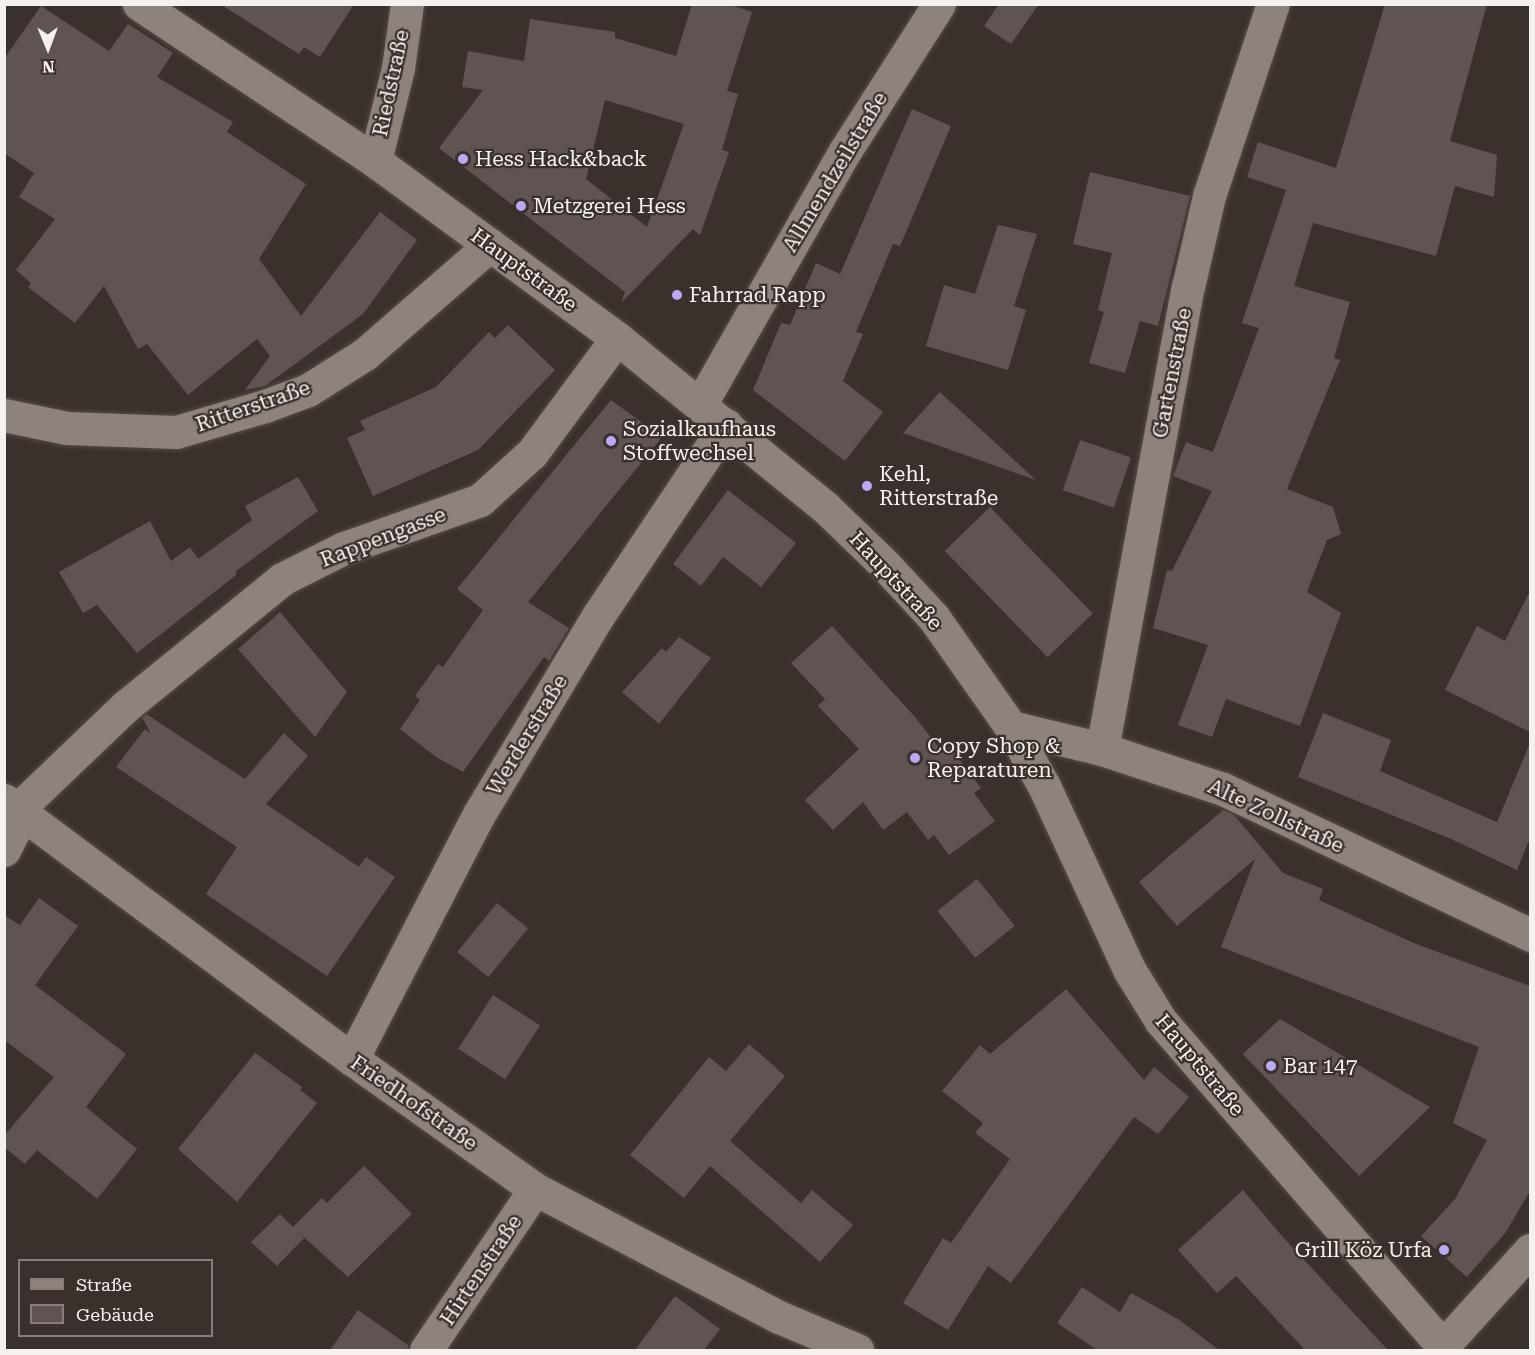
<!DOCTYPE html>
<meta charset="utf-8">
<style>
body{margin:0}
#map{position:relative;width:1535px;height:1355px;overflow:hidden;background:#3a312c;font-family:"Roboto Serif",serif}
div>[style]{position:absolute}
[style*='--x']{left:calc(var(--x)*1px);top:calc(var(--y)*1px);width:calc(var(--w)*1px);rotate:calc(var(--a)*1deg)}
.building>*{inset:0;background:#605453;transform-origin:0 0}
.roads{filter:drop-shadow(0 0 2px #544d49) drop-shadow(0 0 2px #544d49)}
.minor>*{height:33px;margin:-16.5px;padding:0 16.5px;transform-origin:16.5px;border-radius:16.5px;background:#8d827c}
.dots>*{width:16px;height:16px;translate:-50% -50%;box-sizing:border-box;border:3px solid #3a312c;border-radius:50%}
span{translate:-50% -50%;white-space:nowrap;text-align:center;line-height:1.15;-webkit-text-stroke:4.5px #3a312c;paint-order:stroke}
.street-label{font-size:21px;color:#f7f1ee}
.poi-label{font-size:21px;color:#f7f1ee}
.left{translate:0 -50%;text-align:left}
.right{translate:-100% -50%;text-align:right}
.frame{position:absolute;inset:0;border:6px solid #f7f1ee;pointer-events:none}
.legend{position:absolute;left:18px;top:1259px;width:195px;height:78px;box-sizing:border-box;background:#3a312c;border:2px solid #867e7a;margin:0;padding:8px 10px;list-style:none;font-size:18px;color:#f7f1ee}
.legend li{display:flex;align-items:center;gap:12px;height:30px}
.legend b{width:30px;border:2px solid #867e7a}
.north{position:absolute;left:18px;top:18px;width:60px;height:60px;-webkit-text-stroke:4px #3a312c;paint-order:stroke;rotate:179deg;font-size:16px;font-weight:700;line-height:24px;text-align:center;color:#f7f1ee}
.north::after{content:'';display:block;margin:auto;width:21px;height:27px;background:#f7f1ee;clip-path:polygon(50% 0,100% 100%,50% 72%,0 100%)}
</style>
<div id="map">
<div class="building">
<i style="clip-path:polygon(220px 4px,354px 4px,320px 57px,304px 47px,299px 54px)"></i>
<i style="clip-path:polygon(evenodd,692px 4px,728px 4px,752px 12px,727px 91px,738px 94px,722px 150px,729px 152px,700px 235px,693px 229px,621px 303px,625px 292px,439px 148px,483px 90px,462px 87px,468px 51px,524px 61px,530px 19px,615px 32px,615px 38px,676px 56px,692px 4px,605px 100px,684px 124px,647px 227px,586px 179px,605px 100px)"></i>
<i style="clip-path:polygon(999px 4px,1039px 4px,1011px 44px,984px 26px)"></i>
<i style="clip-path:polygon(1385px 4px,1487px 4px,1450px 141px,1497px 155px,1494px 197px,1455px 186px,1436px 256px,1313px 223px,1294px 286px,1350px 302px,1334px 358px,1340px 360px,1287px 489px,1333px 507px,1341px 534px,1327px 540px,1307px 592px,1341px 613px,1300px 726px,1226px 699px,1212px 737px,1178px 725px,1208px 645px,1153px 628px,1167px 570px,1172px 571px,1212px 491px,1173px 476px,1186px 442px,1213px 452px,1259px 328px,1242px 323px,1286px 190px,1247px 177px,1258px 142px,1336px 168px)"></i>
<i style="clip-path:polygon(41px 6px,109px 51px,128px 24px,173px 53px,157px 77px,233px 122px,227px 132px,306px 184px,259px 259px,301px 316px,380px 212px,417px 240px,363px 314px,265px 386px,245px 390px,270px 356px,257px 339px,188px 395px,147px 344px,138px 349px,104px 286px,75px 323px,28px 287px,31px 283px,16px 270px,55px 219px,19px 197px,34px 173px,4px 153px,4px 59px)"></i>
<i style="clip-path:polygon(912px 109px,951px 126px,900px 246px,893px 244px,856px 332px,863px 334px,843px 381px,883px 412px,845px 461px,753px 390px,781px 323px,790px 325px,816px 263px,840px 274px)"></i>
<i style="clip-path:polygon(1090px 172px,1190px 196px,1158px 326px,1140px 321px,1125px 373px,1089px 363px,1104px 312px,1098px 310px,1112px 253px,1073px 244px)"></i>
<i style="clip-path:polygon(998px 225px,1037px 234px,1014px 306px,1026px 310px,1008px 370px,926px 346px,944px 285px,975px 294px)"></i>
<i style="clip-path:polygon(508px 325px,555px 370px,478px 450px,373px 496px,347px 438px,365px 430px,360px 421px,436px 387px,489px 332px,495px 338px)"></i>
<i style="clip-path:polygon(940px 392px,1036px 480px,903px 433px)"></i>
<i style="clip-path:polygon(611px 400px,662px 437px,528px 602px,569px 628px,549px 661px,544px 657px,463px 772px,436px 757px,400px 729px,420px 700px,415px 696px,438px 664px,443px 667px,483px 610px,457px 589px)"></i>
<i style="left:1080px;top:440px;width:54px;height:53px;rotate:19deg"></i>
<i style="clip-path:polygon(298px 477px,318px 511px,236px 571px,236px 575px,137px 653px,97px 605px,83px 613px,59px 572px,150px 521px,171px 561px,190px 547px,198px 559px,252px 520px,245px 506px)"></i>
<i style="clip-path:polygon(728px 490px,796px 543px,761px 587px,723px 557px,701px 586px,673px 564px)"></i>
<i style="left:990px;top:507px;width:148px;height:63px;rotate:46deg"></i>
<i style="clip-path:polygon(1530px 591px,1530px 732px,1445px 690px,1477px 626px,1505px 641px)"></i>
<i style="clip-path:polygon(280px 612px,347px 692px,315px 737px,238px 649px)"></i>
<i style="clip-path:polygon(832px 626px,915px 717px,943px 753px,950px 747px,981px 788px,974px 793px,995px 821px,949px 855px,934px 835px,928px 840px,907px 812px,883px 830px,863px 802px,833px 830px,805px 800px,859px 749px,818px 706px,825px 699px,791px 663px)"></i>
<i style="clip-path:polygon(679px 637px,711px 658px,659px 724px,622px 692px,662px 648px,666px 652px)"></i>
<i style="clip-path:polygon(1323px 713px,1391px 740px,1380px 771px,1497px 822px,1530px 743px,1530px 838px,1517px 870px,1451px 839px,1298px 777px)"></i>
<i style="clip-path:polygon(146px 714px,245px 779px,284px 733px,308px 756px,266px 804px,359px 867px,366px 857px,395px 877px,327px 976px,206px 894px,237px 847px,116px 767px,145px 729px,151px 734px,142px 717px)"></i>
<i style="clip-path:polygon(1223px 810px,1233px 814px,1283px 873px,1323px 889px,1319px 900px,1416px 944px,1530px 986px,1530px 1191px,1506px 1232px,1467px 1277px,1421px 1236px,1455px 1199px,1487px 1140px,1453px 1123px,1479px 1047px,1221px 947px,1255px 859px,1177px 926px,1139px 882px)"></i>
<i style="left:977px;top:879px;width:60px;height:51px;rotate:51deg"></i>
<i style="clip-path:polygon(39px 898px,78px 926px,35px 985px,126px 1054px,86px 1107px,137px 1149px,97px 1199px,37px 1150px,25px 1164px,4px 1147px,4px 1136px,54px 1077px,4px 1040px,4px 915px,20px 925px)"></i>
<i style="left:497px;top:903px;width:40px;height:63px;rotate:39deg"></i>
<i style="clip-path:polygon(1066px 989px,1144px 1080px,1154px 1067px,1189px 1097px,1158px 1134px,1134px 1117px,1011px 1283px,988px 1266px,948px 1330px,903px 1303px,943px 1238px,951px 1243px,1010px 1159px,975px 1133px,983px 1123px,942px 1091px,980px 1045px,990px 1054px)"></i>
<i style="left:493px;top:995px;width:56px;height:64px;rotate:33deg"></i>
<i style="clip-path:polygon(1280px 1019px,1430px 1107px,1359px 1176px,1243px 1054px)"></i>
<i style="clip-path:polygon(749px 1044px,785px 1076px,730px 1141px,801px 1203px,812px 1190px,853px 1225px,820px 1262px,710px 1166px,684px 1198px,630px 1155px,709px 1057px,726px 1071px)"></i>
<i style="clip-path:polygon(255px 1053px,302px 1087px,300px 1090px,317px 1103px,237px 1202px,178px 1149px)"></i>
<i style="clip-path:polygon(364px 1166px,412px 1214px,348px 1277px,296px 1230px,304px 1238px,277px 1266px,251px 1242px,280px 1214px,293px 1227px,322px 1198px,327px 1203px)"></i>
<i style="clip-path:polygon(1243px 1190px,1281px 1235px,1388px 1350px,1305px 1350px,1236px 1276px,1217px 1293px,1178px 1250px)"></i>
<i style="clip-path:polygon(1082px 1287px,1120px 1312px,1131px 1293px,1178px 1319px,1219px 1350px,1097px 1350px,1057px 1323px)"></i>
<i style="clip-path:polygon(675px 1296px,720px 1329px,704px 1350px,635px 1350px)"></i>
<i style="clip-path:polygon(358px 1310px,408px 1345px,408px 1350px,330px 1350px)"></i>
</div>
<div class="roads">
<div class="minor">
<i style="--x:139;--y:4;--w:283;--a:33.6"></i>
<i style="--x:375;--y:161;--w:300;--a:36.2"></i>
<i style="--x:617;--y:338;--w:269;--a:39.1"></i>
<i style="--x:826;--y:508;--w:82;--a:44"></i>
<i style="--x:885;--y:565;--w:72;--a:47.2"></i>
<i style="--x:934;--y:618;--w:133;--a:54.8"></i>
<i style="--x:1011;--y:727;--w:68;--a:60.8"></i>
<i style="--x:1044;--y:786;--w:204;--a:65.1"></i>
<i style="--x:1130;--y:971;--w:59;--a:58.2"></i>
<i style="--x:1161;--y:1021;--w:435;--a:49.1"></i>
<i style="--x:375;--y:161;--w:96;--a:-76.1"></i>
<i style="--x:398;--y:68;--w:65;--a:-82"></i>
<i style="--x:700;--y:405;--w:292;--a:-60.3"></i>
<i style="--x:845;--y:151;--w:174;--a:-57.4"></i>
<i style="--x:4;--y:415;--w:64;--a:11.7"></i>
<i style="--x:67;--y:428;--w:109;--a:2.1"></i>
<i style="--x:176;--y:432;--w:93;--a:-16.3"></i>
<i style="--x:265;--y:406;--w:46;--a:-20.4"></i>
<i style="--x:308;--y:390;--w:67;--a:-32.3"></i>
<i style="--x:365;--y:354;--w:166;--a:-41.1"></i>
<i style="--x:1011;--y:727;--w:94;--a:13.6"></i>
<i style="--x:1102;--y:749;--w:127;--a:18.3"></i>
<i style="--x:1223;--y:789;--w:340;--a:25.4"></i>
<i style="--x:1102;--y:749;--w:470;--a:-79.5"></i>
<i style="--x:1188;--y:287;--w:93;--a:-77"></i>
<i style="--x:1209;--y:196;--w:202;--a:-71.6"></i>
<i style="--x:4;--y:800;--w:434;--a:36.7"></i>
<i style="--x:352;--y:1059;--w:224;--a:35.4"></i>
<i style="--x:535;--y:1189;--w:276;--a:27.7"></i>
<i style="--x:779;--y:1317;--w:85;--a:22.9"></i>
<i style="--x:4;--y:850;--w:25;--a:-63"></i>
<i style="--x:15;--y:828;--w:18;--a:-84"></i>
<i style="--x:17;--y:810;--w:151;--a:-43.7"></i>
<i style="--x:126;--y:706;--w:201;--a:-39.1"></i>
<i style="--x:282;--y:579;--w:69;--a:-26.6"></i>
<i style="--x:344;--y:548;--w:144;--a:-19.4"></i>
<i style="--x:480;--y:500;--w:70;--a:-42.1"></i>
<i style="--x:532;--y:453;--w:143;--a:-53.5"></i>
<i style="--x:352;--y:1059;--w:276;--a:-62.6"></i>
<i style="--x:479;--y:814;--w:231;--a:-59"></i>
<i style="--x:598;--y:616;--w:230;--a:-56.2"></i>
<i style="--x:1442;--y:1347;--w:131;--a:-47.8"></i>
<i style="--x:426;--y:1350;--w:194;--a:-55.9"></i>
</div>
</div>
<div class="dots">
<i style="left:463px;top:159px;background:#baaaf6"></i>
<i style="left:521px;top:206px;background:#baaaf6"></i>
<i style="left:677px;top:295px;background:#baaaf6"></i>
<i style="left:611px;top:441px;background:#baaaf6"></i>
<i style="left:867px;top:486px;background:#baaaf6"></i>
<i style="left:915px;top:758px;background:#baaaf6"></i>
<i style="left:1271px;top:1066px;background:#baaaf6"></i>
<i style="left:1444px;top:1250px;background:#baaaf6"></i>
</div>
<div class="street-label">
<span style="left:391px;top:83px;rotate:-78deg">Riedstraße</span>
<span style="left:835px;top:172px;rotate:-59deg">Allmendzeilstraße</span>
<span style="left:524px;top:270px;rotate:36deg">Hauptstraße</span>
<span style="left:1172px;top:373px;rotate:-79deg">Gartenstraße</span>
<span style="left:253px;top:406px;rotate:-19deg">Ritterstraße</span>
<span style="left:383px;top:537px;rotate:-21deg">Rappengasse</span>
<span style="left:896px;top:581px;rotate:47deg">Hauptstraße</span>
<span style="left:527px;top:735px;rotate:-59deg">Werderstraße</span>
<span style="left:1276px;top:816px;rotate:25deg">Alte Zollstraße</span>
<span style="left:1200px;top:1065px;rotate:50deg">Hauptstraße</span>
<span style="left:414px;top:1103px;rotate:35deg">Friedhofstraße</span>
<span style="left:481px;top:1270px;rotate:-56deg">Hirtenstraße</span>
</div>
<div class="poi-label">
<span class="left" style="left:475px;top:159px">Hess Hack&amp;back</span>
<span class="left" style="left:533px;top:206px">Metzgerei Hess</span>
<span class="left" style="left:689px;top:295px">Fahrrad Rapp</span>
<span class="left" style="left:623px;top:441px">Sozialkaufhaus<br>Stoffwechsel</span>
<span class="left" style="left:879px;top:486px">Kehl,<br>Ritterstraße</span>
<span class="left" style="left:927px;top:758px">Copy Shop &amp;<br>Reparaturen</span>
<span class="left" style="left:1283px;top:1066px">Bar 147</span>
<span class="right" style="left:1432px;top:1250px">Grill Köz Urfa</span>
</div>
<div class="frame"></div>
<ul class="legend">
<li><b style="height:8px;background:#8d827c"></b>Straße</li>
<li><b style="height:16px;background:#605453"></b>Gebäude</li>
</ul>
<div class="north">N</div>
</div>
